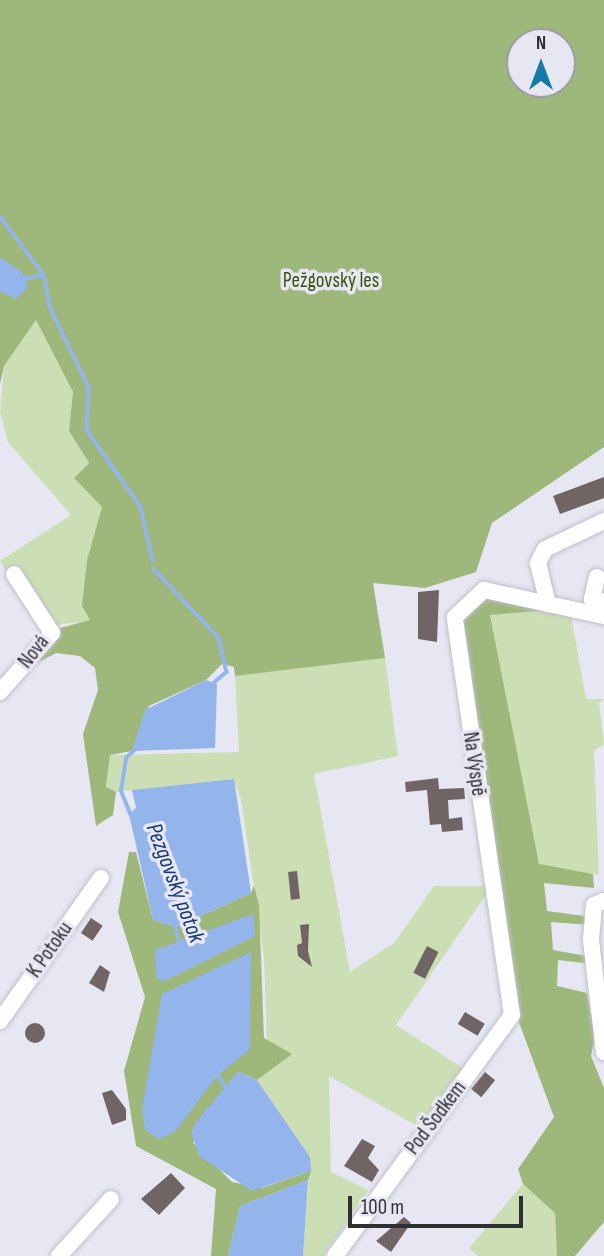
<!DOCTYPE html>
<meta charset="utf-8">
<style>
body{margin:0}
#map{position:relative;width:604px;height:1256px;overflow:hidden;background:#e6e7f2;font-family:"Sofia Sans Condensed",sans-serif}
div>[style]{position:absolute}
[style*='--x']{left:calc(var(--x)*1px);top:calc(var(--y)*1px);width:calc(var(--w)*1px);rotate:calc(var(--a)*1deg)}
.green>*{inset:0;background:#ccdeb4}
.forest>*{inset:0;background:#9eb77a}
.water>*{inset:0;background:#94b4ec}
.stream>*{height:3.5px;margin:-1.75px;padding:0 1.75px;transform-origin:1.75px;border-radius:1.75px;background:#94b4ec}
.building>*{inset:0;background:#706564;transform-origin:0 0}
.round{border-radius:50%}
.roads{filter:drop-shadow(0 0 2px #bec0ca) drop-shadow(0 0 2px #bec0ca)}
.minor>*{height:16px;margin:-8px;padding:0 8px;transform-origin:8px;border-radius:8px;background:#fff}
span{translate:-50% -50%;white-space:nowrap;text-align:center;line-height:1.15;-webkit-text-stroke:7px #e6e7f2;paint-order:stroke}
.park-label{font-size:21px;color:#3b520e}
.street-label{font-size:21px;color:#2f3034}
.water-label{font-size:23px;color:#163879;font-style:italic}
.north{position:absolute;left:506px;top:28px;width:70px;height:70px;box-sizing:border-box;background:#e6e7f2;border:2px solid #9d9ea6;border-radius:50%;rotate:0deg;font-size:19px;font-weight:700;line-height:28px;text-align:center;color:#2f3034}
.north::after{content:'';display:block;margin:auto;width:24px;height:32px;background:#157aa5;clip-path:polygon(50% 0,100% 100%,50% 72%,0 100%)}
.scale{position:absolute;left:348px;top:1196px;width:175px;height:32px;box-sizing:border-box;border:4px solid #2f3034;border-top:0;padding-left:9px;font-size:21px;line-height:24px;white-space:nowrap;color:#2f3034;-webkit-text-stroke:5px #e6e7f2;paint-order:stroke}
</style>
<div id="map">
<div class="green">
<i style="clip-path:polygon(36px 320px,73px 392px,69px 431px,89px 463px,74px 478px,102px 507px,87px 560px,90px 621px,61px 624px,43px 635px,0 561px,71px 515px,8px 442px,0 412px,4px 366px)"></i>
<i style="clip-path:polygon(547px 610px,571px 615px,586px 699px,604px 699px,599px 703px,604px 744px,594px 751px,599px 875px,539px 865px,523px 798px,490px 614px)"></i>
<i style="clip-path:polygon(385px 658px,398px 756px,314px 774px,350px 972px,394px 943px,434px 886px,492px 886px,396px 1025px,469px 1072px,426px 1131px,329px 1076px,331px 1172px,368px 1190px,323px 1256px,303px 1256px,310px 1157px,257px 1080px,268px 1070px,264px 957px,241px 799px,233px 779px,116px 792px,106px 787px,110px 755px,239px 752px,235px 676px)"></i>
<i style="clip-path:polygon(523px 1184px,555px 1213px,557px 1256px,478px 1256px,469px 1248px)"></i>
</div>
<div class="forest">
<i style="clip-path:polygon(evenodd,0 0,604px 0,604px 447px,492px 523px,476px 572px,425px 588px,373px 583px,385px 658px,235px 676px,234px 667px,222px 664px,206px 680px,149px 706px,132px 751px,110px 755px,106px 787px,116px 792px,113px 815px,96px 826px,83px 734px,98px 690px,95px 668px,80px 656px,56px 653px,31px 666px,49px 631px,90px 620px,82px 606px,87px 560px,102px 507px,74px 478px,89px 463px,69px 431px,73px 392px,36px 320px,4px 366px,0 384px,0 0,520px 42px,562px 42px,562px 84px,520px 84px,520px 42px)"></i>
<i style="clip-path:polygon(493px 596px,547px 610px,490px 615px,539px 864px,593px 874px,594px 888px,544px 883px,547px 911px,591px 917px,591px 925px,551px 922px,553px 950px,592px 957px,592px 964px,558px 960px,557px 986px,587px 993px,595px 1037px,591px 1056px,604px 1088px,604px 1222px,575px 1256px,557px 1256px,555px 1213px,523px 1184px,518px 1169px,554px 1117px,514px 1009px,462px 683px,463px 604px)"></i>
<i style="clip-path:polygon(129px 852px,136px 852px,153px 920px,176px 927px,251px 893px,254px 886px,259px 905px,264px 1038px,292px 1054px,257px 1080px,238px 1072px,193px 1143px,232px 1182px,262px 1188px,311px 1171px,308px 1180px,240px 1206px,228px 1256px,211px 1256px,216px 1189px,136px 1146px,124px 1071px,145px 997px,118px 912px)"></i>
</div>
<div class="water">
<i style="clip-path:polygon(0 257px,22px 272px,28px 287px,16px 299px,0 291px)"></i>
<i style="clip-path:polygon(206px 680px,217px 684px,215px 748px,132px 751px,145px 710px)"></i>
<i style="clip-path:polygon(234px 779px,251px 893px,176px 927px,153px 920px,129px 814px,136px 808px,132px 790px)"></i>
<i style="clip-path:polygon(253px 914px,255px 936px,173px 977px,161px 982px,156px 976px,155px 950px)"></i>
<i style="clip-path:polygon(251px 952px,250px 1049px,217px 1076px,175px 1132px,159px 1139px,145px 1130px,142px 1109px,162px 994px)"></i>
<i style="clip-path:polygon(238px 1072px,257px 1080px,310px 1157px,311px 1171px,252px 1191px,199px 1156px,191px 1132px,196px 1122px)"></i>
<i style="clip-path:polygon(308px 1180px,303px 1256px,228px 1256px,240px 1206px)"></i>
</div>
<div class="stream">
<i style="--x:0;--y:216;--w:74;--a:53.3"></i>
<i style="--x:44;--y:275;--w:33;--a:79"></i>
<i style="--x:50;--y:307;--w:89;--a:64"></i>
<i style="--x:89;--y:387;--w:43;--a:92.7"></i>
<i style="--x:87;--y:430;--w:94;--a:55"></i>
<i style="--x:141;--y:507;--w:55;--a:77.5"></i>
<i style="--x:23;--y:279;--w:21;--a:-11"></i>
<i style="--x:154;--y:569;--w:95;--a:46.7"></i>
<i style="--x:219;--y:638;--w:35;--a:77"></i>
<i style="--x:227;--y:672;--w:21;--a:139"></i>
<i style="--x:131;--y:816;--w:27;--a:-112"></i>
<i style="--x:121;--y:791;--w:33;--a:-81"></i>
<i style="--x:126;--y:758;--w:12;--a:-42"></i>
<i style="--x:175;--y:923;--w:17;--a:77"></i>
<i style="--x:216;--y:1072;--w:17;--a:57"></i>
</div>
<div class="building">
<i style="clip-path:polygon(604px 477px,604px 498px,560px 514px,553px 496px)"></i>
<i style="clip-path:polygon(439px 590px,437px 642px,418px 639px,418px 592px)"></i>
<i style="clip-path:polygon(438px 778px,439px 789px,464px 788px,465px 799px,448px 800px,449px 819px,462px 817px,463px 830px,442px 832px,441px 824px,430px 825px,427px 790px,406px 792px,405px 782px)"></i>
<i style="left:297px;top:871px;width:28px;height:9px;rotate:84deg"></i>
<i style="left:91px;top:918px;width:14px;height:18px;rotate:34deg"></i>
<i style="clip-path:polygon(309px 924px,308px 951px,312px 967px,298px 956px,297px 945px,302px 943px,300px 925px)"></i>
<i style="left:427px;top:946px;width:13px;height:30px;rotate:27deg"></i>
<i style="clip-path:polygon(100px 965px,110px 972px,104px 992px,89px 983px)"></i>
<i style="left:465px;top:1012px;width:23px;height:14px;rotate:31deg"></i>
<i class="round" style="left:25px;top:1023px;width:20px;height:20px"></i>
<i style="left:485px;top:1072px;width:13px;height:22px;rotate:39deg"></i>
<i style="clip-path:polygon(112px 1090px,126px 1109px,126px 1120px,112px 1125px,102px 1093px)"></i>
<i style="clip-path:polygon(362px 1139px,375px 1146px,368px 1158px,379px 1170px,372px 1182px,344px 1166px)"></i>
<i style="clip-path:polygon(171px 1173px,185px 1188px,159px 1215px,141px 1199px)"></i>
<i style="clip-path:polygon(404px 1217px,411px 1223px,391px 1252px,376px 1241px)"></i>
</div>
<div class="roads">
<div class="minor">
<i style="--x:604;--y:521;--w:65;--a:154.6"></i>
<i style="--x:545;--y:549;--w:16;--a:117"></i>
<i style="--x:538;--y:563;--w:42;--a:76.3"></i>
<i style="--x:548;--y:604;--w:57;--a:12.1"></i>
<i style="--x:597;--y:577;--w:23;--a:103"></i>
<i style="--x:592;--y:599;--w:12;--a:14"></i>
<i style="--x:0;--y:692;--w:79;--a:-48.6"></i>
<i style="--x:52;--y:633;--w:70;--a:-122.8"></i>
<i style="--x:604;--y:901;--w:11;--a:158"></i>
<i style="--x:594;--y:905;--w:35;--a:95"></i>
<i style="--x:591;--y:940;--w:113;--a:83.4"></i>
<i style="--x:0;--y:1021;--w:175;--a:-54.8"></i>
<i style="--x:59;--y:1256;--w:77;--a:-47.6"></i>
<i style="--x:335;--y:1256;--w:299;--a:-53.7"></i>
<i style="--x:512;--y:1015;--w:402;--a:-98.2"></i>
<i style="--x:455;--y:617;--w:40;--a:-43"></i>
<i style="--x:484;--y:590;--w:66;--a:12.3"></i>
</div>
</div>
<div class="park-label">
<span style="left:331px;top:281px">Pežgovský les</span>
</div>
<div class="street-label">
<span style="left:34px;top:652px;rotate:-52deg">Nová</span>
<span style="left:474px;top:764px;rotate:82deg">Na Výspě</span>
<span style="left:50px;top:950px;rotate:-55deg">K Potoku</span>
<span style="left:436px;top:1118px;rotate:-53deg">Pod Šodkem</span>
</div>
<div class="water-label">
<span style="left:175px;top:883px;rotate:69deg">Pezgovský potok</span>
</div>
<div class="north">N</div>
<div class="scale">100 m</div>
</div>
